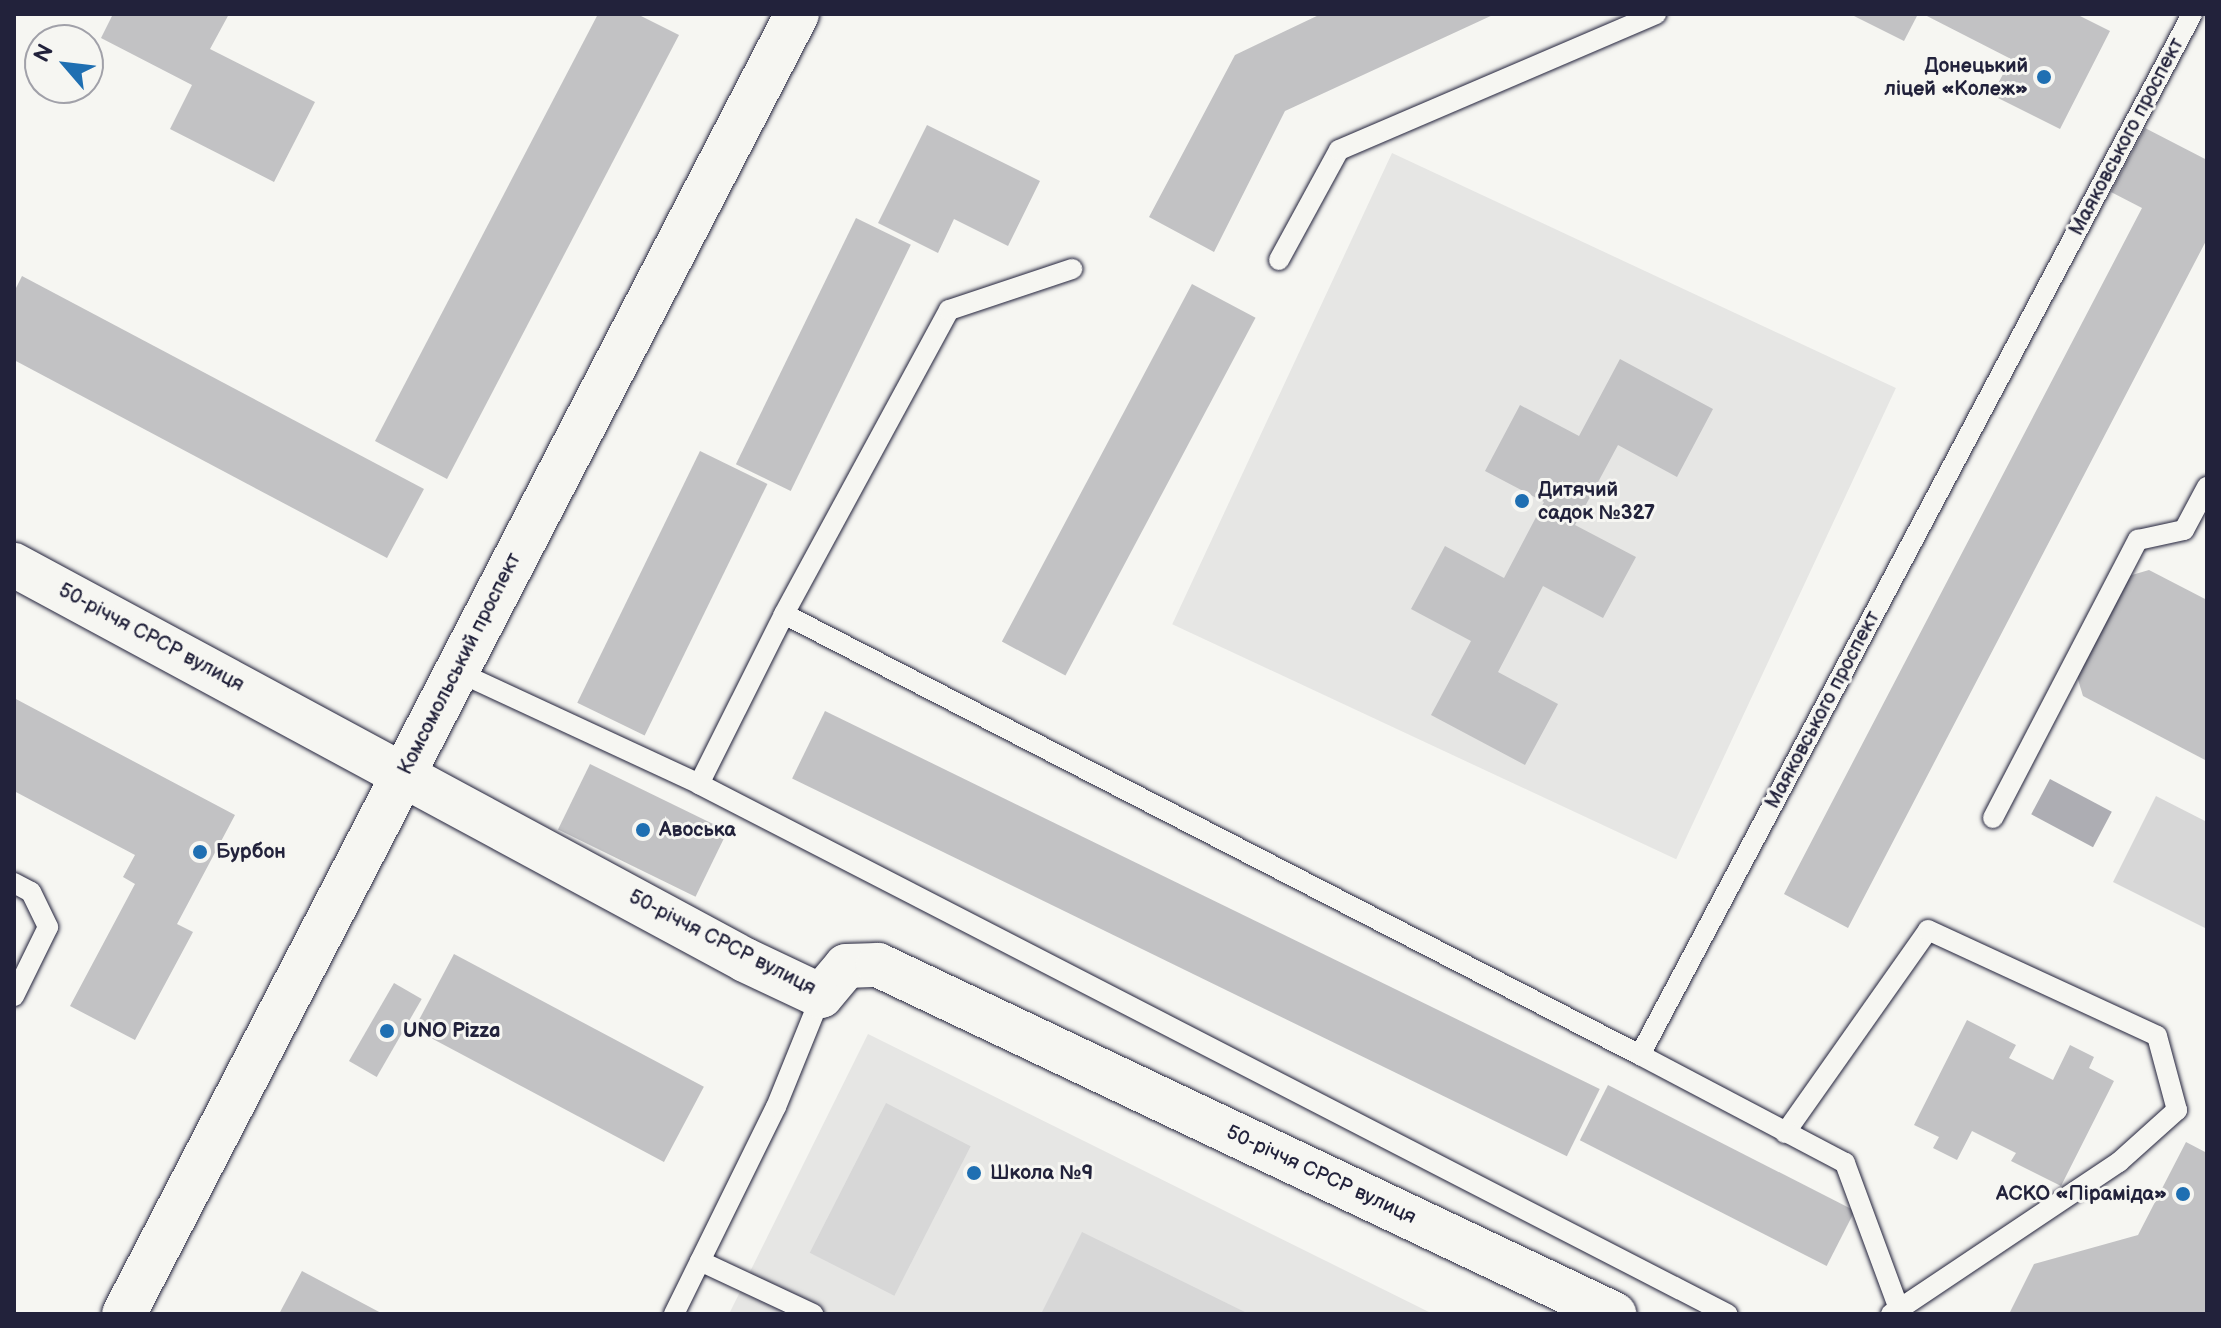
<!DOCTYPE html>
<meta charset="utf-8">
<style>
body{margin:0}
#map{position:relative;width:2221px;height:1328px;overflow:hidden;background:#f6f6f2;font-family:"Balsamiq Sans",sans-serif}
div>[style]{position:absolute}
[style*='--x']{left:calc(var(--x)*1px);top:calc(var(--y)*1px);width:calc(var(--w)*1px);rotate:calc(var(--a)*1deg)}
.built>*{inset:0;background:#e6e6e4;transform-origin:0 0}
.green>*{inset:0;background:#d7d7d7;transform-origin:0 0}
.water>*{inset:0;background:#adadb3;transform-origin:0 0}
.building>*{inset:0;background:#c2c2c4;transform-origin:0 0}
.roads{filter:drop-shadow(0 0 2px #22223b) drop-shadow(0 0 2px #22223b)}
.service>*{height:20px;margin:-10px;padding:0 10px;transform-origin:10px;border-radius:10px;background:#f6f6f2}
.tertiary>*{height:44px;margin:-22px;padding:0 22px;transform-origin:22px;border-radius:22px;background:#f6f6f2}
.dots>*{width:22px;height:22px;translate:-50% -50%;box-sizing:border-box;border:4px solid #f6f6f2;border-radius:50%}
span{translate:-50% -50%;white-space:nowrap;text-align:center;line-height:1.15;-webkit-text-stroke:6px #f6f6f2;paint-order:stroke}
.poi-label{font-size:20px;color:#22223b;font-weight:700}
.right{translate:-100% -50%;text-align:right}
.left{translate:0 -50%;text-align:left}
.street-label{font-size:20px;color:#22223b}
.frame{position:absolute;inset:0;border:16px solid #22223b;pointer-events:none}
.north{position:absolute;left:24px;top:24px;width:80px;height:80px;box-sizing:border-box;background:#f6f6f2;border:2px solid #a1a1a9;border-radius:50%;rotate:298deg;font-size:22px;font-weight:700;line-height:32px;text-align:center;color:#22223b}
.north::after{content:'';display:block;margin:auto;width:28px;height:36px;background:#1f6fb2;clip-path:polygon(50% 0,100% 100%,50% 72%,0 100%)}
</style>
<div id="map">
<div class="built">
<i style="left:1392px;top:153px;width:556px;height:520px;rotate:25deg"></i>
<i style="clip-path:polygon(868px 1034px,1431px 1313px,729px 1314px)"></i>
</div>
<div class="green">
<i style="clip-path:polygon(2156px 796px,2207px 822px,2207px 929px,2113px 882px)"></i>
<i style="left:886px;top:1103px;width:95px;height:168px;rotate:27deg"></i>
<i style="clip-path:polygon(1082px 1232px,1249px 1314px,1041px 1314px)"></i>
</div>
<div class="water">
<i style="left:2050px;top:779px;width:70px;height:40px;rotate:28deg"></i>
</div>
<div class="building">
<i style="clip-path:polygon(113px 14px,229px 14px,210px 49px,315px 102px,274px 182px,170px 129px,192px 85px,101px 38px)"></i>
<i style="clip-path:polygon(598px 14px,637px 14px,679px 35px,447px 479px,375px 441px)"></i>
<i style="clip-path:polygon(1321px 14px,1495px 14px,1285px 111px,1214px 252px,1149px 217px,1235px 55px)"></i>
<i style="clip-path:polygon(1850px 14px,1918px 14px,1904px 41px)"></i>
<i style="clip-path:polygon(1923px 14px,2076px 14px,2110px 31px,2060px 129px,1992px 95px,2011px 59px)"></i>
<i style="clip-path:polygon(927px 125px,1040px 181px,1008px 246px,954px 219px,938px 253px,878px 223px)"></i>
<i style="clip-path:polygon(2145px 128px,2207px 160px,2207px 239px,1848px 928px,1784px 894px,2142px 208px,2111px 192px)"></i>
<i style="left:856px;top:218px;width:61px;height:274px;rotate:26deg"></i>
<i style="clip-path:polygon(22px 276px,424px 489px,387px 558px,14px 360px,14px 292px)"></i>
<i style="left:1192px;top:284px;width:72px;height:405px;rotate:28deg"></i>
<i style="clip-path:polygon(1620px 359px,1713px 409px,1677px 477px,1618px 445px,1575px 525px,1636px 557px,1603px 618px,1543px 586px,1498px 672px,1558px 704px,1525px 765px,1431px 715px,1471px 641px,1411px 609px,1445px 546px,1504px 578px,1544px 502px,1485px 471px,1520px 405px,1579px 436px)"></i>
<i style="left:700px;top:451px;width:75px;height:280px;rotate:26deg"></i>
<i style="clip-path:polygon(2149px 570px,2207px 600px,2207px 761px,2083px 696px,2076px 673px,2125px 577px)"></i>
<i style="clip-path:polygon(14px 698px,235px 815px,177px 924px,193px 932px,135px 1040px,70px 1006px,135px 884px,123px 877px,135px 855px,14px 791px)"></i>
<i style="left:825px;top:711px;width:862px;height:75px;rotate:26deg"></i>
<i style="left:590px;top:764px;width:153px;height:73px;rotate:26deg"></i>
<i style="left:454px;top:954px;width:283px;height:85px;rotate:28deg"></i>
<i style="left:394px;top:983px;width:32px;height:90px;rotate:30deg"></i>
<i style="clip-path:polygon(1967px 1020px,2016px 1045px,2009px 1058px,2053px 1080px,2070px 1045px,2094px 1057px,2089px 1068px,2114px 1081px,2061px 1186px,2011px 1161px,2016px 1153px,1972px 1131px,1957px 1160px,1933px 1148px,1939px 1137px,1914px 1125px)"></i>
<i style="left:1608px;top:1085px;width:277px;height:62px;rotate:27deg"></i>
<i style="clip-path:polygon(2186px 1142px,2207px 1153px,2207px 1314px,2009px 1314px,2034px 1264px,2138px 1235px)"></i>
<i style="clip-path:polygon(302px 1271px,383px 1314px,279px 1314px)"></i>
</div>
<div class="roads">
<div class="service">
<i style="--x:1279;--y:260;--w:125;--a:-61.4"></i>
<i style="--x:1339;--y:150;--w:345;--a:-23.2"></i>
<i style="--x:784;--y:614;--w:963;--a:27.26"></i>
<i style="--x:456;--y:671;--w:268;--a:24.9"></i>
<i style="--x:699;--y:784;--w:190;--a:-63.4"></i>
<i style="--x:784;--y:614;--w:346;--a:-61.5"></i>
<i style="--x:949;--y:310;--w:130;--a:-18.4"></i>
<i style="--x:699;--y:784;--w:1157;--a:27.27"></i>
<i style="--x:1993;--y:818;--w:314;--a:-62.5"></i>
<i style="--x:2138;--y:540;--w:47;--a:-12.3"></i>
<i style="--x:2184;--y:530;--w:49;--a:-61.9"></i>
<i style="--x:14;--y:883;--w:19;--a:28"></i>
<i style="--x:31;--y:892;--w:39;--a:64"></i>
<i style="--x:48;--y:927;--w:77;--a:116.2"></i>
<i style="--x:1785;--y:1133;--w:248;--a:-54.8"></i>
<i style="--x:1928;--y:930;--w:252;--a:24.8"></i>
<i style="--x:2157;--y:1036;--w:77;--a:74.9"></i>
<i style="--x:2177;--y:1110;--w:78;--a:138.1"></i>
<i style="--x:2119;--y:1162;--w:265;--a:146.2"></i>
<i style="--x:700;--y:1261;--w:125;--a:25.1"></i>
<i style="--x:674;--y:1314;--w:231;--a:-63.8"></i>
<i style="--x:776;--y:1107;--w:120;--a:-67.9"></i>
<i style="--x:1891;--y:1314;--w:9;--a:-32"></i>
<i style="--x:1899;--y:1309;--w:156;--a:-110.3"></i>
<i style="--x:1845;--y:1163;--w:232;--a:-152.2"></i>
<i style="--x:1640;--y:1055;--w:1178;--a:-62.06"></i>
</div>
<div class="tertiary">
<i style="--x:14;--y:565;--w:831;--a:28.38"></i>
<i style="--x:745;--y:960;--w:84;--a:25.3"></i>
<i style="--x:821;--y:996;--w:39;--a:-50"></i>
<i style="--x:846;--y:966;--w:32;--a:-2"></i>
<i style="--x:878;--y:965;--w:815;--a:25.37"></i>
<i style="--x:124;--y:1314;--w:1464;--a:-62.63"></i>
</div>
</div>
<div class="dots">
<i style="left:2044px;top:77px;background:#1f6fb2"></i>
<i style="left:1522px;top:501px;background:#1f6fb2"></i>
<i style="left:643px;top:830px;background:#1f6fb2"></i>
<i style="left:200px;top:852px;background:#1f6fb2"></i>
<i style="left:387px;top:1031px;background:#1f6fb2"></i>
<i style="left:974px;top:1173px;background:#1f6fb2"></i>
<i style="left:2183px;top:1194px;background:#1f6fb2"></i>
</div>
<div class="poi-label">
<span class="right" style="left:2028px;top:78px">Донецький<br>ліцей «Колеж»</span>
<span class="left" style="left:1538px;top:502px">Дитячий<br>садок №327</span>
<span class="left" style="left:659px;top:830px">Авоська</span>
<span class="left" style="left:216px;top:852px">Бурбон</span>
<span class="left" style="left:403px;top:1031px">UNO Pizza</span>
<span class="left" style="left:990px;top:1173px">Школа №9</span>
<span class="right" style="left:2167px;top:1194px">АСКО «Піраміда»</span>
</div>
<div class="street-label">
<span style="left:2127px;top:137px;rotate:-62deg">Маяковського проспект</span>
<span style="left:151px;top:638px;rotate:28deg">50-річчя СРСР вулиця</span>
<span style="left:460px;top:664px;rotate:-63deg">Комсомольський проспект</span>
<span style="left:1823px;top:710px;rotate:-62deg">Маяковського проспект</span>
<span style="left:722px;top:943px;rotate:27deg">50-річчя СРСР вулиця</span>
<span style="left:1321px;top:1175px;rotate:25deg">50-річчя СРСР вулиця</span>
</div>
<div class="frame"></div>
<div class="north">N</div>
</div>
